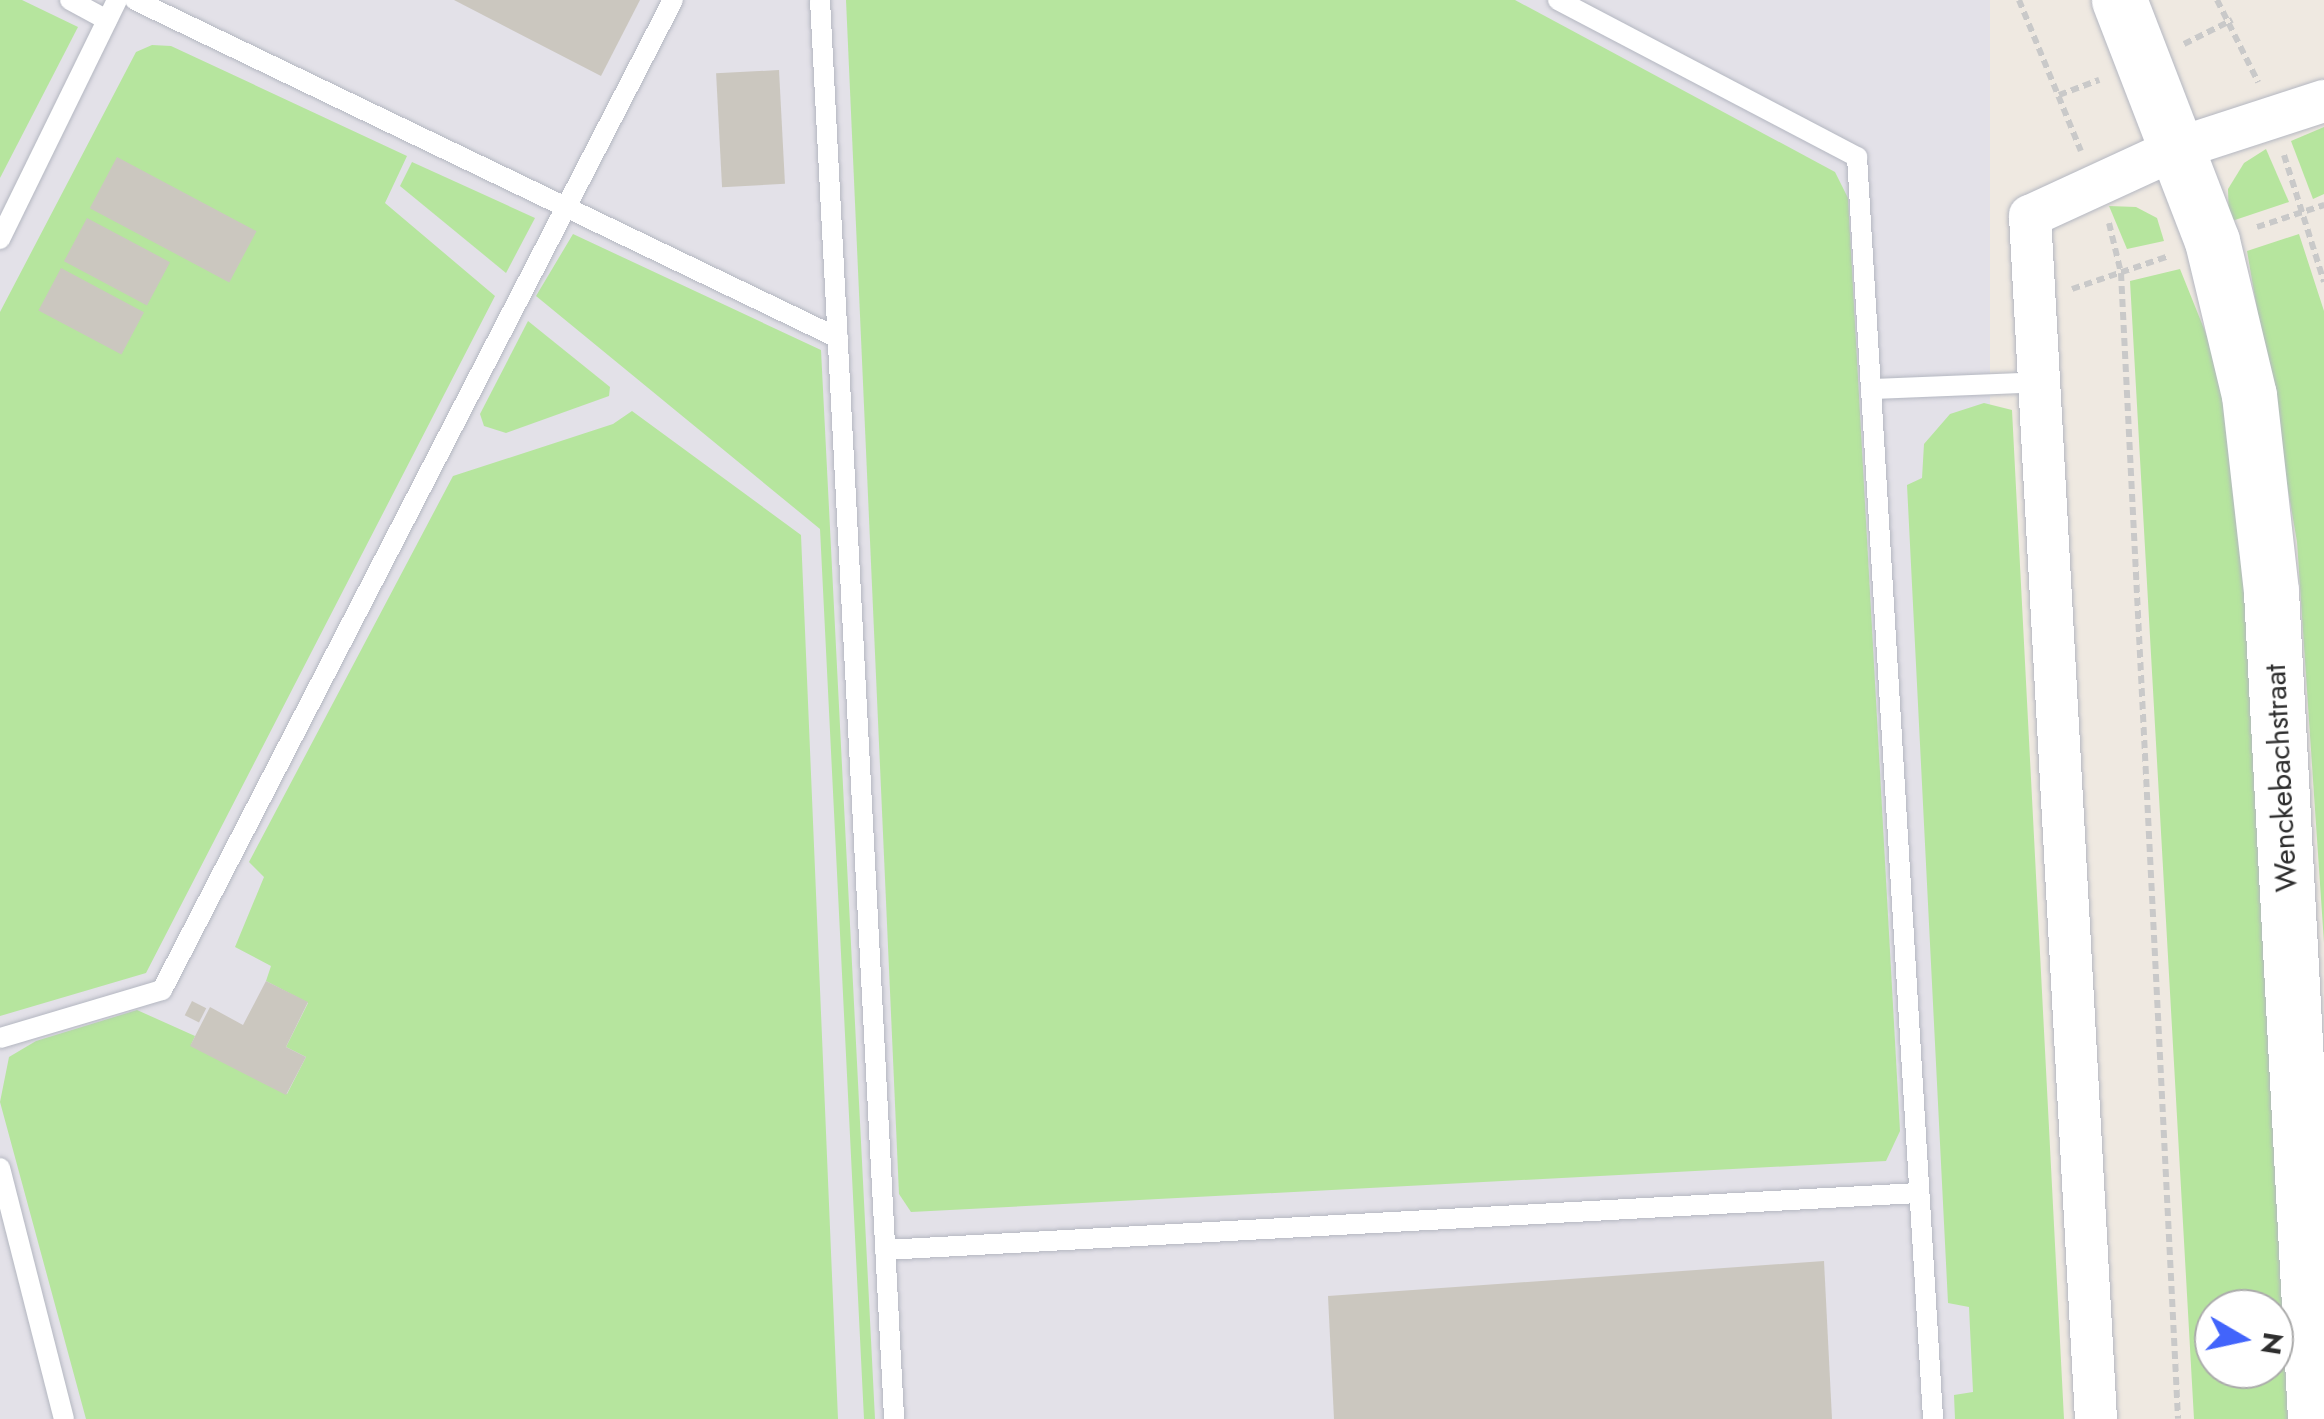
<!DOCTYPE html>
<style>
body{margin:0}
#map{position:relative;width:2324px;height:1419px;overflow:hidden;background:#efe9e1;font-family:Jost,sans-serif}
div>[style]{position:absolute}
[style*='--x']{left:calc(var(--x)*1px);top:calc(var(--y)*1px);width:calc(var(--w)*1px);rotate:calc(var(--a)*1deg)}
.industrial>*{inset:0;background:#e3e1e8;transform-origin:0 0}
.green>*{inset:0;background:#b6e59e}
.building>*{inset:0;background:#cbc7bf;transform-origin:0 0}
.path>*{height:6px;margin-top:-3px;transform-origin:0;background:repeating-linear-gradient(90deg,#c9c9c9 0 8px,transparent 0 13px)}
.roads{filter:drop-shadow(0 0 2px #b4b7c1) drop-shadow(0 0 2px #b4b7c1)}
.lane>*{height:20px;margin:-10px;padding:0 10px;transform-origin:10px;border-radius:10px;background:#fff}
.street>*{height:42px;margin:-21px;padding:0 21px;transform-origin:21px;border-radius:21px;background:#fff}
.secondary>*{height:55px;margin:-27.5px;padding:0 27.5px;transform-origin:27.5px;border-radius:27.5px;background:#fff}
span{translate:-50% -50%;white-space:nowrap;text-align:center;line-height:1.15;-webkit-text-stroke:8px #fff;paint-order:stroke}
.street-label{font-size:30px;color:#2e2e2e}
.north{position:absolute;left:2194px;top:1289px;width:100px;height:100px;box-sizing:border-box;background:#fff;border:2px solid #ababab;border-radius:50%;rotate:99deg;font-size:28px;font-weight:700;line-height:40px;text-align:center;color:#2e2e2e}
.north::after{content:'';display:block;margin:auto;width:35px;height:45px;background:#4264fb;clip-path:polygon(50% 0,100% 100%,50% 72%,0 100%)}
</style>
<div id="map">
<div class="industrial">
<i style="left:0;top:0;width:1990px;height:1419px"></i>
</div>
<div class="green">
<i style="clip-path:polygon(0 0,22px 0,78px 27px,0 178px)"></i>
<i style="clip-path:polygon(846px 0,1515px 0,1835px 172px,1848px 198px,1900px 1131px,1886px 1161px,911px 1212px,899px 1194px)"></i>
<i style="clip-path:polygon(152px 45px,171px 46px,407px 156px,385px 203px,495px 296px,146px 973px,0 1016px,0 312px,136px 52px)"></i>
<i style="clip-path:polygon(2324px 127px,2324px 194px,2313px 199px,2291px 141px)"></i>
<i style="clip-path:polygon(2266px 149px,2289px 202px,2229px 222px,2228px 189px,2244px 163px)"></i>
<i style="clip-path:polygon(412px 162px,535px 218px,506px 273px,400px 186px)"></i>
<i style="clip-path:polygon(2109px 206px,2136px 207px,2157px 218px,2164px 241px,2127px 249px)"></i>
<i style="clip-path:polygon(573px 234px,821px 350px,875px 1419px,864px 1419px,820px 529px,536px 296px)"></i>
<i style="clip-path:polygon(2299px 234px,2324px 311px,2324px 943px,2297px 542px,2247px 251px)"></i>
<i style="clip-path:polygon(evenodd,2180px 269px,2225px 381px,2246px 595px,2288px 1419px,2194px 1419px,2130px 281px,2180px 269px,2214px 1309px,2274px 1309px,2274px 1369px,2214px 1369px,2214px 1309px)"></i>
<i style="clip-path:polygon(528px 321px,610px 387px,609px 396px,506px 433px,484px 426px,480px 414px)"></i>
<i style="clip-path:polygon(1984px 403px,2012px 410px,2064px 1419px,1955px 1419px,1954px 1395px,1973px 1392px,1969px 1307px,1948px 1303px,1907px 485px,1922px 478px,1924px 444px,1950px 414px)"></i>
<i style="clip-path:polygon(632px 411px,801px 535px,838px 1419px,86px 1419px,0 1102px,9px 1057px,36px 1041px,137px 1010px,195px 1036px,191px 1045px,287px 1094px,306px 1057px,286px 1047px,308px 1003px,266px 981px,271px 966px,235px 947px,264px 877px,249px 862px,453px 476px,613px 424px)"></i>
</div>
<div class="building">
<i style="clip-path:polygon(454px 0,640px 0,601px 76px)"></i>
<i style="left:779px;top:70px;width:114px;height:63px;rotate:87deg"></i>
<i style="left:117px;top:157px;width:158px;height:58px;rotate:28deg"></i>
<i style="left:87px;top:218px;width:94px;height:49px;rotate:28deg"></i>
<i style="left:61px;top:268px;width:94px;height:48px;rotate:28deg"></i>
<i style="clip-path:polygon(266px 981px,308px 1002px,286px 1047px,306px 1057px,286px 1095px,190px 1046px,210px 1007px,243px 1025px)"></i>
<i style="left:192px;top:1001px;width:16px;height:16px;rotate:27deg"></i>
<i style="clip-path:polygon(1824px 1261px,1832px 1419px,1334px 1419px,1328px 1296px)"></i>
</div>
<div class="path">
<i style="--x:2019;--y:0;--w:163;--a:67.7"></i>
<i style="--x:2217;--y:0;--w:92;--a:63.4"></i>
<i style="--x:2184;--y:44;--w:54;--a:-26.6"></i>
<i style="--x:2059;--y:95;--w:43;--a:-20.6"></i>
<i style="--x:2284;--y:155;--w:133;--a:72.5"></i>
<i style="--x:2109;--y:223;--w:51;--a:76.5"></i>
<i style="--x:2121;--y:273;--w:1147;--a:87.15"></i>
<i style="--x:2257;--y:227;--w:71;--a:-18.2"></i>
<i style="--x:2072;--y:289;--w:102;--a:-18.8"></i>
</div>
<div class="roads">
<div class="lane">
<i style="--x:70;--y:0;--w:42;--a:28.4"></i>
<i style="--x:135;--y:0;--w:780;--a:25.68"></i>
<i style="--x:820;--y:0;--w:1421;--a:87.01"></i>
<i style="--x:1558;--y:0;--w:338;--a:27.7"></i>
<i style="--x:1857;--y:157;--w:1264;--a:86.55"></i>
<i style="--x:0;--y:239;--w:266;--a:-63.9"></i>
<i style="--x:1871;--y:389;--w:171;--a:-2.3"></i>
<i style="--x:0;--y:1038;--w:169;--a:-16.5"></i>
<i style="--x:162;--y:990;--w:1114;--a:-62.7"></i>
<i style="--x:0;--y:1168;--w:259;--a:75.7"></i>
<i style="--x:885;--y:1250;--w:1036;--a:-3.16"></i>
</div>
<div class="street">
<i style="--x:2096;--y:1419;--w:1205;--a:-93.14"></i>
<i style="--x:2030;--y:216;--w:161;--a:-24.7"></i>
<i style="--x:2176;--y:149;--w:156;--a:-18"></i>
</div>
<div class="secondary">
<i style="--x:2119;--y:0;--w:258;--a:68.9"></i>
<i style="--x:2212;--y:241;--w:158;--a:76.5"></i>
<i style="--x:2249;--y:395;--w:198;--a:83.6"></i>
<i style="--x:2271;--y:592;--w:828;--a:86.95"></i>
</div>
</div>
<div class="street-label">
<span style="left:2281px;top:778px;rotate:-93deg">Wenckebachstraat</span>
</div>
<div class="north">N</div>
</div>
